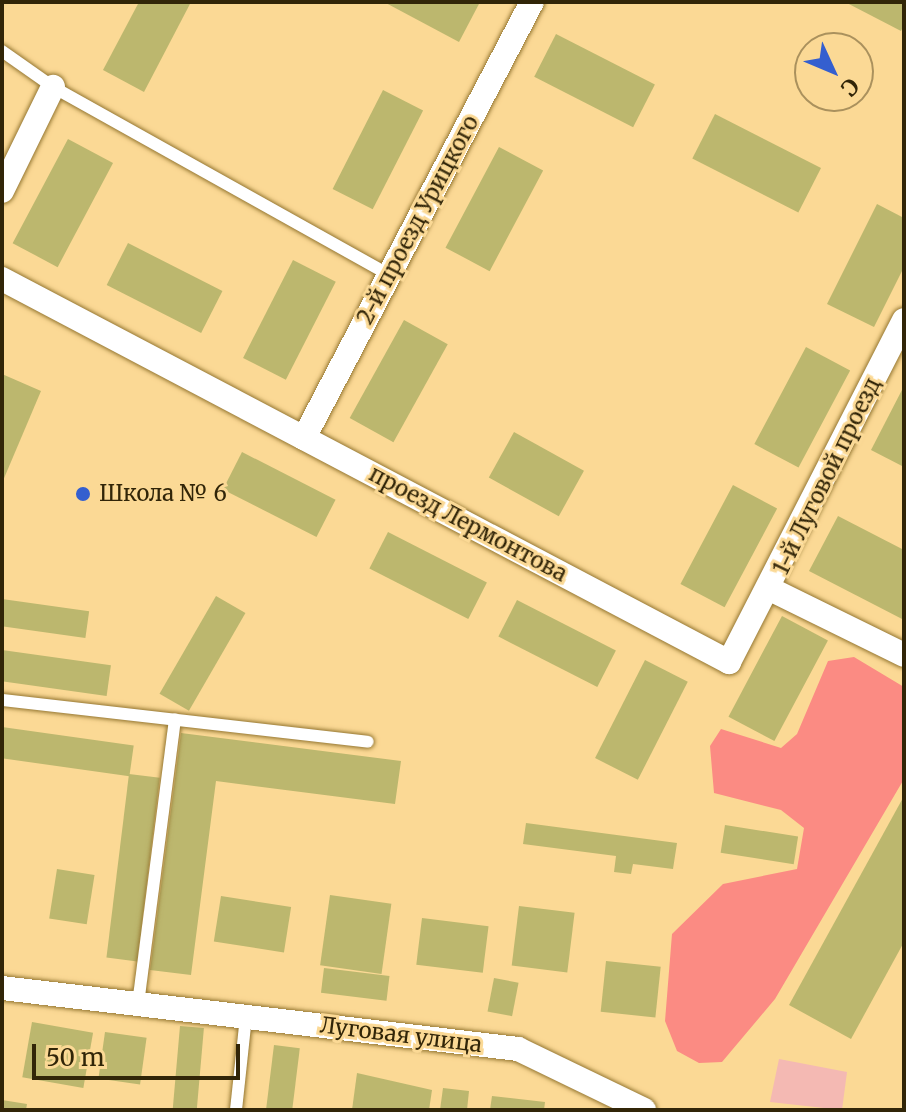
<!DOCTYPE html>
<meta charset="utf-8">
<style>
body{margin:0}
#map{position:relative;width:906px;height:1112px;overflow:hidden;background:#fbd995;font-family:Merriweather,serif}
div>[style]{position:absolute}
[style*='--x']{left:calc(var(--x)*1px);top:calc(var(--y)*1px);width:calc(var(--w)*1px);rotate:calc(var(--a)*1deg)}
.green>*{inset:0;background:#f4b9b3}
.forest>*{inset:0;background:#fb8b83}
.building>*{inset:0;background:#bcb76e;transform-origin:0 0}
.roads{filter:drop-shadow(0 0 2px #957732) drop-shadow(0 0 2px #957732)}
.service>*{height:12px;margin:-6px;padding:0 6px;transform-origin:6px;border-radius:6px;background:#fff}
.minor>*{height:24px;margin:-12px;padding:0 12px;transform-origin:12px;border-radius:12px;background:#fff}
.dots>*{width:22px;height:22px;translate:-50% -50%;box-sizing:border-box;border:4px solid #fbd995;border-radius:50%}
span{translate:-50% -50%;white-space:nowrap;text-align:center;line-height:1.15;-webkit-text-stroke:6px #fbd995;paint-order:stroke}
.street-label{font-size:22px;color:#312508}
.poi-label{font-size:22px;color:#312508}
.left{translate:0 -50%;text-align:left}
.frame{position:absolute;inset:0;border:4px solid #312508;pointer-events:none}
.north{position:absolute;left:794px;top:32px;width:80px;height:80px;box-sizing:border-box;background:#fbd995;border:2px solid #aa915d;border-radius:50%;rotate:134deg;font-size:22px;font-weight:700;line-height:32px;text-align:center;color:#312508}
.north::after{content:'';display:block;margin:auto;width:28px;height:36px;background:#345fcf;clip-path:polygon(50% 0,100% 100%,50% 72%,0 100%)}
.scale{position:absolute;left:32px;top:1044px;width:208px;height:36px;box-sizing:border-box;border:4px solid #312508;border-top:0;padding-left:10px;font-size:24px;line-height:28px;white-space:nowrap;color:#312508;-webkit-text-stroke:6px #fbd995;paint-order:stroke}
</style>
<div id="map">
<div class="green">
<i style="clip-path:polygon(779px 1059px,847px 1072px,842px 1110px,770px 1102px)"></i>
</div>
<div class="forest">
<i style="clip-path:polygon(854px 657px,904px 687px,904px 779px,775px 999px,722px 1062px,699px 1063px,677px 1051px,665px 1021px,672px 934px,723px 884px,797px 869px,804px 828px,781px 810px,714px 793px,710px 746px,721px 729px,781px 748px,797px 734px,828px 661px)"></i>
</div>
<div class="building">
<i style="clip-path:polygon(139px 2px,191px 2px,144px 92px,103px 70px)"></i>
<i style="clip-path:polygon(384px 2px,480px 2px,459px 42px)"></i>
<i style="clip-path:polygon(845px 2px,904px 2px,904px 25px,901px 31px)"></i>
<i style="left:556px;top:34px;width:111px;height:48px;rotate:27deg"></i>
<i style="left:383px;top:90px;width:45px;height:111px;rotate:27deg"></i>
<i style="left:715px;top:114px;width:119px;height:50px;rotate:27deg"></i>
<i style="left:68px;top:139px;width:51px;height:118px;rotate:28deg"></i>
<i style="left:499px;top:147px;width:50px;height:114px;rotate:28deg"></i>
<i style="clip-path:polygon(877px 204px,904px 218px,904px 267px,874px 327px,827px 304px)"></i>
<i style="left:128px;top:243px;width:106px;height:47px;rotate:27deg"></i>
<i style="left:293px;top:260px;width:48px;height:110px;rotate:27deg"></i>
<i style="left:404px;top:320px;width:50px;height:112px;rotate:29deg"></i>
<i style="left:806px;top:347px;width:50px;height:110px;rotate:28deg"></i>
<i style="clip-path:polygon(2px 374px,41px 391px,2px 483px)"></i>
<i style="clip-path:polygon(904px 386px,904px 467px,871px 450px)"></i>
<i style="left:514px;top:432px;width:80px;height:52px;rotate:29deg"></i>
<i style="left:242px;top:452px;width:105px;height:42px;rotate:27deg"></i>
<i style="left:733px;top:485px;width:50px;height:112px;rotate:28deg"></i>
<i style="clip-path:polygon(838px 516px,904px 550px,904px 620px,809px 571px)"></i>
<i style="left:388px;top:532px;width:111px;height:41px;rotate:27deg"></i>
<i style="left:216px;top:596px;width:34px;height:113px;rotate:30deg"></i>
<i style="left:2px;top:599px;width:88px;height:27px;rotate:8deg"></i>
<i style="left:517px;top:600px;width:111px;height:41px;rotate:27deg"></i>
<i style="left:782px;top:616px;width:52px;height:114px;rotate:28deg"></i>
<i style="left:2px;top:650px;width:110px;height:31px;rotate:8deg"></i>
<i style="left:645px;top:660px;width:48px;height:110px;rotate:27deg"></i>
<i style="left:2px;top:727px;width:133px;height:31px;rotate:8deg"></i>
<i style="clip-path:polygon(181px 733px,401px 761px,395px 804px,216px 781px,191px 975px,150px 970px)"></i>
<i style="left:129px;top:774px;width:31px;height:185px;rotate:7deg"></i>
<i style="clip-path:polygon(904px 796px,904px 942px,851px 1039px,789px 1005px)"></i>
<i style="clip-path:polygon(526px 823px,677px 843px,673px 869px,633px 864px,631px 874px,614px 872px,616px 856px,523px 844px)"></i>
<i style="left:725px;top:825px;width:74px;height:28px;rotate:9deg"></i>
<i style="left:57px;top:869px;width:38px;height:50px;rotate:9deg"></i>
<i style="left:330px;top:895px;width:62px;height:71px;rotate:8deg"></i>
<i style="left:221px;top:896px;width:71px;height:46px;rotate:9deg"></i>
<i style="left:519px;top:906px;width:56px;height:60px;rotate:7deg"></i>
<i style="left:422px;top:918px;width:67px;height:47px;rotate:7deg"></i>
<i style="left:606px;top:961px;width:55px;height:51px;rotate:6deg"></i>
<i style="left:324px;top:968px;width:66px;height:25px;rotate:7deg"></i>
<i style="left:494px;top:978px;width:25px;height:34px;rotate:11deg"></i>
<i style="left:32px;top:1022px;width:62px;height:56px;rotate:10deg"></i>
<i style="left:180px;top:1026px;width:24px;height:85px;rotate:5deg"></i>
<i style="left:105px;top:1032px;width:42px;height:47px;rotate:8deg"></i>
<i style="left:274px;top:1045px;width:26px;height:65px;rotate:7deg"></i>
<i style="clip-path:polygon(357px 1073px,432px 1090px,429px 1110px,352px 1110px)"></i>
<i style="clip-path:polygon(443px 1088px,469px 1091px,467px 1110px,440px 1110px)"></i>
<i style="clip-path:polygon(492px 1096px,545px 1102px,544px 1110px,490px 1110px)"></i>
<i style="clip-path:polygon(2px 1100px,27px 1104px,26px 1110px,2px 1110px)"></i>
</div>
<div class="roads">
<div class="service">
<i style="--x:2;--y:51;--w:62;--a:35.2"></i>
<i style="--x:53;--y:87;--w:385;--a:29.2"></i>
<i style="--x:2;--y:700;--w:368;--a:6.5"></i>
<i style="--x:138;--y:1004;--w:287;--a:-82.6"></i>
<i style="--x:236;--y:1110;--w:94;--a:-83.9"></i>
</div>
<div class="minor">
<i style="--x:2;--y:191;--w:116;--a:-63.9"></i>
<i style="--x:2;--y:279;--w:822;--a:27.78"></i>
<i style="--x:729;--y:662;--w:384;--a:-62.9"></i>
<i style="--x:304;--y:438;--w:492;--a:-62.4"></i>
<i style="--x:770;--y:589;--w:149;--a:26.2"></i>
<i style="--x:2;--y:988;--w:520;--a:6.74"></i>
<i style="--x:518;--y:1049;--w:140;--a:25.8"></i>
</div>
</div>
<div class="dots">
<i style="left:83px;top:494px;background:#345fcf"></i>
</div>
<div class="street-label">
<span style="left:418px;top:220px;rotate:-62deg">2-й проезд Урицкого</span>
<span style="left:827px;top:476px;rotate:-64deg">1-й Луговой проезд</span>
<span style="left:468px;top:524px;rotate:28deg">проезд Лермонтова</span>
<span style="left:401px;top:1035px;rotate:7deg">Луговая улица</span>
</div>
<div class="poi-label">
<span class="left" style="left:99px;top:494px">Школа № 6</span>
</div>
<div class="frame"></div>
<div class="north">С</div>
<div class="scale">50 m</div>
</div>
